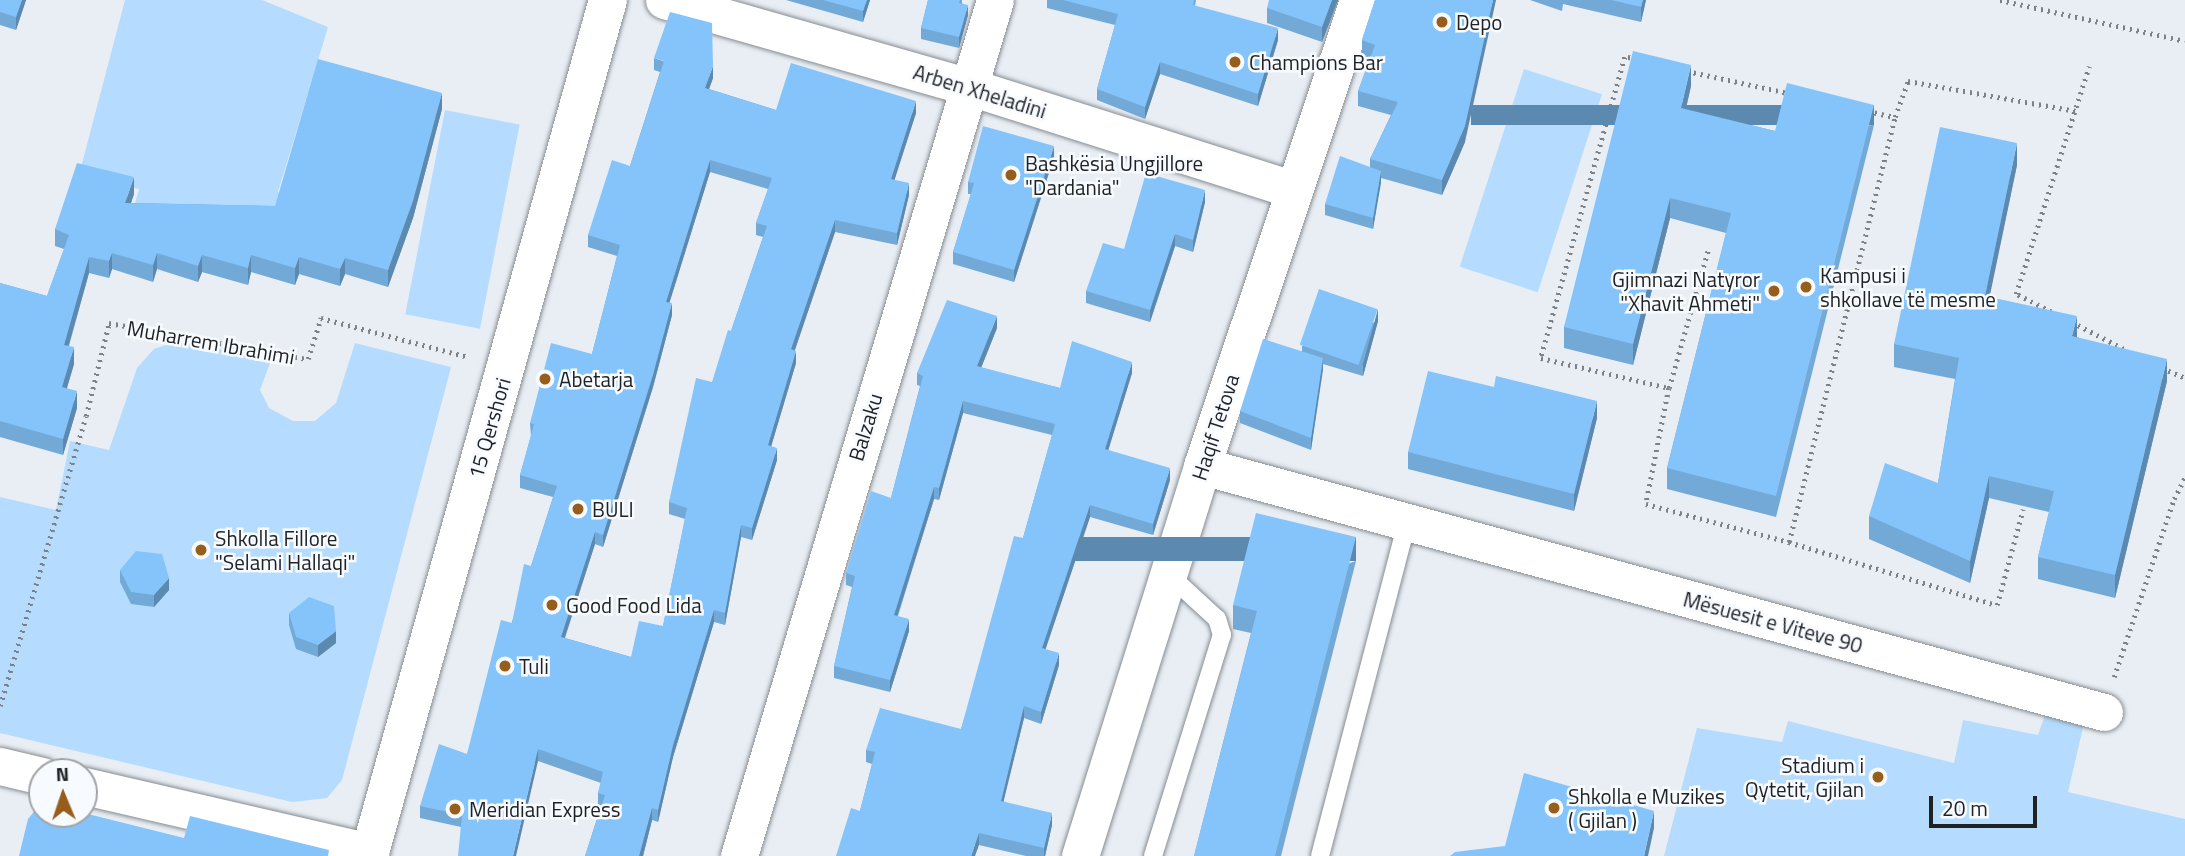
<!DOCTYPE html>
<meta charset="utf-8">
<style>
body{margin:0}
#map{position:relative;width:2185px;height:856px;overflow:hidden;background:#e8eef4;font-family:"Titillium Web",sans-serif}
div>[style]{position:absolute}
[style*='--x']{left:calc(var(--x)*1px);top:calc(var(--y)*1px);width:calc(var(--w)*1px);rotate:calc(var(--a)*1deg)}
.green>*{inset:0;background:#b5dcfe;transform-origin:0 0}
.path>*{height:4.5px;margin-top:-2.25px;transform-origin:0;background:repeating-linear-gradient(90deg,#7d8185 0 2px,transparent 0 7px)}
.roads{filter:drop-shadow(0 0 2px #868c91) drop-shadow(0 0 2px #868c91)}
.lane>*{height:18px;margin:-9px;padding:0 9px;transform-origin:9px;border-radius:9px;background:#fff}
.street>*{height:37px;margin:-18.5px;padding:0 18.5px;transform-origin:18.5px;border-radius:18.5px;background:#fff}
.secondary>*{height:38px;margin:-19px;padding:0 19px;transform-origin:19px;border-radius:19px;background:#fff}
.wall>*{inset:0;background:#72a9d7}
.shaded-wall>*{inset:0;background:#5c89af;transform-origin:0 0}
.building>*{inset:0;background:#84c4fa;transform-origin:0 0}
.dots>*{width:19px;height:19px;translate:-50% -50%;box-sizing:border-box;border:4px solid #f7fbff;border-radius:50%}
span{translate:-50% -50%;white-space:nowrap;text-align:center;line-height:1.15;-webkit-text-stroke:5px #f7fbff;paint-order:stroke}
.poi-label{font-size:21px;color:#1f2123}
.left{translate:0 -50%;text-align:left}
.right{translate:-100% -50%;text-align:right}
.street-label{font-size:21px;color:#1f2123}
.north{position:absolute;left:28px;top:758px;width:70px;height:70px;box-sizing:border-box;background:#f7fbff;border:2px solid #a1a4a7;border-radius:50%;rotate:358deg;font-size:19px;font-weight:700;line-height:28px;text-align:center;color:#1f2123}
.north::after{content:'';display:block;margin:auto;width:24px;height:32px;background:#975e1b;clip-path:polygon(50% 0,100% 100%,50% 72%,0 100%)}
.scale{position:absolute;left:1929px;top:796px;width:108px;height:32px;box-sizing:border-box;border:4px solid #1f2123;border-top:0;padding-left:9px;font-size:21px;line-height:24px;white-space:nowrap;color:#1f2123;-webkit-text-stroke:5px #f7fbff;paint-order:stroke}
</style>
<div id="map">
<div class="green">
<i style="clip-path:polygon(125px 0,262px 0,328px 27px,278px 192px,286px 196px,278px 218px,132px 214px,139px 189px,79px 175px)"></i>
<i style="left:1524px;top:69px;width:82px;height:208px;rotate:18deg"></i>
<i style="left:445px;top:110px;width:76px;height:208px;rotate:11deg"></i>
<i style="clip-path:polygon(175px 342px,209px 346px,270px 363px,260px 390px,269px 408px,293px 421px,315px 421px,336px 403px,355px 343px,451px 367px,342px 780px,327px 798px,292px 802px,0 733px,0 497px,56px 510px,70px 441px,109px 450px,137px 368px,154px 349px)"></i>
<i style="clip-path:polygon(2048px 706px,2086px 715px,2068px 792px,2185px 819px,2185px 856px,1664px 856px,1697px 728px,1782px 742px,1788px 721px,1954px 763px,1963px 720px,2038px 735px)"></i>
</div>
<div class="path">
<i style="--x:2000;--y:0;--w:189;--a:12.5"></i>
<i style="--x:1637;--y:59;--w:12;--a:-171"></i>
<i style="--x:1625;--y:57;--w:313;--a:105.6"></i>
<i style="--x:1541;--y:358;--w:131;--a:13.2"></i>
<i style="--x:1669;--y:388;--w:143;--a:-74.2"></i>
<i style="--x:1687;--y:71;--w:103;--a:12.3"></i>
<i style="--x:1868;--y:111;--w:28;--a:13"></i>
<i style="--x:1895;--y:117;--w:38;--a:-70"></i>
<i style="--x:1908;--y:81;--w:171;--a:10.1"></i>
<i style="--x:2051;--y:312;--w:39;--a:-153"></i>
<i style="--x:2016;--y:294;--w:239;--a:-72.2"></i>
<i style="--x:2072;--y:322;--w:61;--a:27.4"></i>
<i style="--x:2162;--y:368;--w:25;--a:23"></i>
<i style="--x:1669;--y:388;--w:118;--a:101.2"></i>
<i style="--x:1646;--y:504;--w:148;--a:14.9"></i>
<i style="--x:1789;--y:542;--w:217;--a:16.9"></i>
<i style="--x:1997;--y:605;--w:99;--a:-74.8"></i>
<i style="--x:1789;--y:542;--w:438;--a:-76"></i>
<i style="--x:2114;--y:677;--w:188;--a:-71.4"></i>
<i style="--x:2174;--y:499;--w:25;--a:-63"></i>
<i style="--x:0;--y:706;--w:302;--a:-73.5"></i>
<i style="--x:86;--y:416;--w:96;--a:-76.1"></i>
<i style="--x:109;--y:323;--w:202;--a:10.3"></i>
<i style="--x:308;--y:359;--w:43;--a:-72.4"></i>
<i style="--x:321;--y:318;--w:153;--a:14.8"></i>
</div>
<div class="roads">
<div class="lane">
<i style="--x:1153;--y:856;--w:232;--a:-72.7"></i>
<i style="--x:1222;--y:635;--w:17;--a:-107"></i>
<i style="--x:1217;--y:619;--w:67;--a:-137.4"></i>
<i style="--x:1320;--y:856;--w:345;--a:-75.4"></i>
</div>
<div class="street">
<i style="--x:664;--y:0;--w:318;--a:15.9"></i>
<i style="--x:970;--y:87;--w:340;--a:17.6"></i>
<i style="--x:1202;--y:466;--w:935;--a:15.26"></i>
<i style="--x:0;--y:766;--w:43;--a:13.4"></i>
<i style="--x:84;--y:786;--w:294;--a:13"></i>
<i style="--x:739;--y:856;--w:893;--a:-73.35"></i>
<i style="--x:1080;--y:856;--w:409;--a:-72.6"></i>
<i style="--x:1202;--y:466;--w:491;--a:-71.5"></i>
</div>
<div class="secondary">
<i style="--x:369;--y:856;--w:889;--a:-74.4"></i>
</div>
</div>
<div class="wall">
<i style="clip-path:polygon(0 0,26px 0,16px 30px,0 25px)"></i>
<i style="clip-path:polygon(786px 0,870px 0,863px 22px)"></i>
<i style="clip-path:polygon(928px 0,962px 0,962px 3px,968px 15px,959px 48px,921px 39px,921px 28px)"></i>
<i style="clip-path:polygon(1047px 0,1196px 0,1195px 6px,1278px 40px,1258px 106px,1160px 74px,1145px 119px,1097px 100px,1097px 89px,1115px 25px,1047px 8px)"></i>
<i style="clip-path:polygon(1338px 0,1322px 42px,1267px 23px,1267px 8px)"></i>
<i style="clip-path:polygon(1375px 0,1465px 142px,1442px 195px,1381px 178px,1373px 229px,1325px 215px,1325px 204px,1370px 167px,1370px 159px,1391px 115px,1358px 106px,1358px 91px,1370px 59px,1362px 56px,1362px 40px)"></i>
<i style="clip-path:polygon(1530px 0,1646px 0,1641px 22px,1563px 4px,1562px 11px)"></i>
<i style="clip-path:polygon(evenodd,654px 58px,713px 78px,709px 89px,776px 110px,916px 113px,894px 180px,909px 195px,897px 245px,835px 232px,795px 350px,796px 363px,771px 446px,777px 460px,752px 540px,741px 537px,725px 625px,714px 622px,673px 757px,658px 822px,652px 820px,643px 856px,585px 856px,601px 806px,598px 805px,598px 793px,601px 783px,538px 761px,461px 827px,420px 818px,420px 806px,467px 754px,531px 566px,553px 497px,520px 488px,520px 475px,531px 436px,530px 423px,592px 354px,617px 256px,588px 247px,588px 235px,630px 166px,660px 72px,654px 70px,654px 58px,710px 172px,768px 189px,756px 223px,756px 235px,763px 237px,731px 331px,669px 502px,669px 514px,685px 519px,663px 626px,631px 657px,565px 638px,595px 544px,603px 547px,653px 387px,672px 315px,669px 303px,710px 172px)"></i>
<i style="clip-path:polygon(1691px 86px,1686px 109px,1775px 131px,1874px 125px,1776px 517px,1667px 489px,1667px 468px,1726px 233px,1670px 218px,1633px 365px,1564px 348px,1564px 327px)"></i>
<i style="clip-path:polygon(442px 109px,413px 218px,388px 287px,345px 274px,340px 286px,299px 274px,295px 285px,251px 272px,248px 285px,202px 272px,198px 282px,157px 269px,153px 282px,112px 269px,109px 278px,89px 273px,69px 346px,74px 364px,67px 388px,77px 408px,63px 455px,0 437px,0 283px,47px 296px,64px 249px,55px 246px,55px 229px,134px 194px,131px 203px,275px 206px)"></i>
<i style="clip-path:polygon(1054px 157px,1014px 282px,953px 264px,953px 252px,971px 194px,968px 194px,968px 182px)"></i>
<i style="clip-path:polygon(2017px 165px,1989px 297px,2077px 337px,2167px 381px,2115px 598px,2038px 579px,2038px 557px,2049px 512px,1989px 498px,1970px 583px,1869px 539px,1869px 516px,1938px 483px,1955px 379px,1894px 367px,1894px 344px)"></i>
<i style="clip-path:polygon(1205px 202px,1193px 252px,1175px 246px,1150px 322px,1086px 303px,1086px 291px,1124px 249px)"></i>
<i style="clip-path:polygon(1378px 321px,1363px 376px,1323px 364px,1311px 450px,1240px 423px,1240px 411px,1302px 351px,1302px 346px)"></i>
<i style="clip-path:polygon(997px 328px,981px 368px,1060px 388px,1132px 373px,1108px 450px,1170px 480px,1153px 535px,1090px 517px,1045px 649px,1059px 665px,1041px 724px,1024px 718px,1003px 801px,1052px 825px,1045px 856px,1026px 856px,979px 845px,860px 811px,872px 764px,866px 762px,866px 750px,961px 729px,1023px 538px,1052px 435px,963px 413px,939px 500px,934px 499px,898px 616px,909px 631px,890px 692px,834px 678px,834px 666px,852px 587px,846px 585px,846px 573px,891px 498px,920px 386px,917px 385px,917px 373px)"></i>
<i style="clip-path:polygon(1597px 418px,1574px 511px,1408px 469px,1408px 452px)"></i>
<i style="clip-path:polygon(1356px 561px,1281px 856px,1194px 856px,1251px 633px,1233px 629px,1233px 605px)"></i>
<i style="clip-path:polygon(120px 570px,169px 590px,154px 607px,131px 604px,120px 582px)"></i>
<i style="clip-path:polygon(289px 613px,336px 643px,318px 657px,296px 649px,289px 625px)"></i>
</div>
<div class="shaded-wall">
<i style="clip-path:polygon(22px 0,26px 0,16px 30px,16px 17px)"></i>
<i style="clip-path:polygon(867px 0,870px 0,863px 22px,863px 11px)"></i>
<i style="clip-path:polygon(1332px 0,1338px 0,1322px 42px,1322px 27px)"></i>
<i style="clip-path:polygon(1493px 0,1496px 0,1465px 142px,1442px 195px,1442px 180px)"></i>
<i style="clip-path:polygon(1643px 0,1646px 0,1641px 22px,1641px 7px)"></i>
<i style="clip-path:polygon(968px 5px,968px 15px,959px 48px,959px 37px)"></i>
<i style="clip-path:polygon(1278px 28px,1278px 40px,1258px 106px,1258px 94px)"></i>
<i style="clip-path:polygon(1160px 62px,1160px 74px,1145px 119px,1145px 107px)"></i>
<i style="clip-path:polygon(1691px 65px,1691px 86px,1681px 129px,1681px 108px)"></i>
<i style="clip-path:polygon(713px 66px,713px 78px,705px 100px,705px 88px)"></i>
<i style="clip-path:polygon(442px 93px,442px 109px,413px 218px,388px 287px,388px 270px)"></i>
<i style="clip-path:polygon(916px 101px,916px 113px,891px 191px,891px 179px)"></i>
<i style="left:1874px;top:105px;width:20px;height:403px;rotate:90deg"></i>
<i style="clip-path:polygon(2017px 143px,2017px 165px,1985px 319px,1985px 296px)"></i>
<i style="clip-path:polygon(1054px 146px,1054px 157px,1014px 282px,1014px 270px)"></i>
<i style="clip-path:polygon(710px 160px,710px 172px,666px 314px,666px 302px)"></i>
<i style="clip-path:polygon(1381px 171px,1381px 183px,1373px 229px,1373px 218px)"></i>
<i style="clip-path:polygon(134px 177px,134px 194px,125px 220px,125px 203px)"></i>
<i style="clip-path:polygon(909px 183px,909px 195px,897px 245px,897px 233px)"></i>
<i style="clip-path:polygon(1205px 190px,1205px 202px,1193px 252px,1193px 240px)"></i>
<i style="clip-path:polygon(1670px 198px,1670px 218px,1633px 365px,1633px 344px)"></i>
<i style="clip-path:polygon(835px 220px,835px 232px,791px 361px,791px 349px)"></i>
<i style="clip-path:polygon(1175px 234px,1175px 246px,1150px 322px,1150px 310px)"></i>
<i style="clip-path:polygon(112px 253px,112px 269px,109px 278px,109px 261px)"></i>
<i style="clip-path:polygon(157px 253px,157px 269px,153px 282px,153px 265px)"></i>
<i style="clip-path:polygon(202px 255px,202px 272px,198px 282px,198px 266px)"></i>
<i style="clip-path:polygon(251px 255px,251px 272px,248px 285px,248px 268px)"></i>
<i style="clip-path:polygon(89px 257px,89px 273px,64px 361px,64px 345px)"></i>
<i style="clip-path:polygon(299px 257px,299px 274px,295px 285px,295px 268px)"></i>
<i style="clip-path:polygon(345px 258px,345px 274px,340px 286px,340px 269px)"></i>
<i style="clip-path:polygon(672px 303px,672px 315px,653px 387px,603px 547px,603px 535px)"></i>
<i style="clip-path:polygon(1378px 309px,1378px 321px,1363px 376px,1363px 364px)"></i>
<i style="clip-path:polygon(997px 316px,997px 328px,977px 378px,977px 366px)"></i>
<i style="clip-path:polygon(2077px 316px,2077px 339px,2072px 336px)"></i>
<i style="clip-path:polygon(74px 347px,74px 364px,62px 404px,62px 387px)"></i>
<i style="clip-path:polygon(796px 351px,796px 363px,768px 457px,768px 445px)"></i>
<i style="clip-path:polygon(1323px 358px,1323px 370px,1311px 450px,1311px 438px)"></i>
<i style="clip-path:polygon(2167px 359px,2167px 381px,2115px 598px,2115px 575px)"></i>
<i style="clip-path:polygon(1132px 362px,1132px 373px,1105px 461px,1105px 449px)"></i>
<i style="clip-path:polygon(77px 391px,77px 408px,63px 455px,63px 439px)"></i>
<i style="clip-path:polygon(963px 401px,963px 413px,939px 500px,939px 488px)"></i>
<i style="clip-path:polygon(1597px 401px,1597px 418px,1574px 511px,1574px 494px)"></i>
<i style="clip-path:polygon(777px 448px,777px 460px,752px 540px,752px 528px)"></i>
<i style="clip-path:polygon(1170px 468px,1170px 480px,1153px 535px,1153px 524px)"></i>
<i style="clip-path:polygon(1989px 476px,1989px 498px,1970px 583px,1970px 561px)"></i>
<i style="clip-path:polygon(934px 487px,934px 499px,894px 626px,894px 615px)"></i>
<i style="clip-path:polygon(1090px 505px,1090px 517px,1042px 660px,1042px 648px)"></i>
<i style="clip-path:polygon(741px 525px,741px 537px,725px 625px,725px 613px)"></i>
<i style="clip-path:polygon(595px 532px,595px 544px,561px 649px,561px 637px)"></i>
<i style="left:1356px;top:537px;width:24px;height:329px;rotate:90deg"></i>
<i style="clip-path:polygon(169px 578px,169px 590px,154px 607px,154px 595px)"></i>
<i style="clip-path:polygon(714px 610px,714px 622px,673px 757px,658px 822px,658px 810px,673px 745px)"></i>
<i style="clip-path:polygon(909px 619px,909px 631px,890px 692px,890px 680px)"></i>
<i style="clip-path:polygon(336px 631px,336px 643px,318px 657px,318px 645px)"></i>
<i style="clip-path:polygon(1059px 653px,1059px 665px,1041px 724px,1041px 712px)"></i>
<i style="clip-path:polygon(1024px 706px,1024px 718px,1001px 812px,1001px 801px)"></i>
<i style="clip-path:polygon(538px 749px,538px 761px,516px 856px,513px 856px)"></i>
<i style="clip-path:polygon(652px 808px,652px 820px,643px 856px,639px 856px)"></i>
<i style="clip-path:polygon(1654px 811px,1654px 828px,1648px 856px,1644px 856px)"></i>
<i style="clip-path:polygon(1052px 813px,1052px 825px,1045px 856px,1044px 856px,1044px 848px)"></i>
<i style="clip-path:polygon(979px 833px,979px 845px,975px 856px,971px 856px)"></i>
</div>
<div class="building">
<i style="clip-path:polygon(0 0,22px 0,16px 17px,0 12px)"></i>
<i style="clip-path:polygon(823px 0,867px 0,863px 11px)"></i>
<i style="clip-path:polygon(928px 0,960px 0,959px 3px,968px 5px,959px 37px,921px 28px)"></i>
<i style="clip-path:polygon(1063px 0,1194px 0,1193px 5px,1278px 28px,1258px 94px,1160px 62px,1145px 107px,1097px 89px,1118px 14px)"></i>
<i style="clip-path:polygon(1269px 0,1332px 0,1322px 27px,1267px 8px)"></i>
<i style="clip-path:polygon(1375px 0,1493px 0,1465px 126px,1442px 180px,1370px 159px,1398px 102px,1358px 91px,1375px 45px,1362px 40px)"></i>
<i style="clip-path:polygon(1611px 0,1643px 0,1641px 7px)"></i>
<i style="clip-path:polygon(evenodd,670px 12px,712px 23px,713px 66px,705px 88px,776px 110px,791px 63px,916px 101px,891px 179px,909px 183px,897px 233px,835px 220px,791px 349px,796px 351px,768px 445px,777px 448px,752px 528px,741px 525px,725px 613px,714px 610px,673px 745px,658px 810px,652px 808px,639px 856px,585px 856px,605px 795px,598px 793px,603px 772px,538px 749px,513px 856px,458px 856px,462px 815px,420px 806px,439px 744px,467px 754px,501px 620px,512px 623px,524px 564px,531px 566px,557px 486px,520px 475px,534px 424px,530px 423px,551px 343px,592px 354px,620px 245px,588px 235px,612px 160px,630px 166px,664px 61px,654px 58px,670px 12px,710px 160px,772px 178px,756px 223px,767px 226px,731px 331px,728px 330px,712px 382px,696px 378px,669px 502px,687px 508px,663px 626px,639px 621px,631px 657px,561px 637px,595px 532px,603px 535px,653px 375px,672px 303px,666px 302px,710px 160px)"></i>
<i style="clip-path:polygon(1633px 51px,1691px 65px,1681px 108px,1775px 131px,1787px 83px,1874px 105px,1776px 496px,1667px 468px,1731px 213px,1670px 198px,1633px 344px,1564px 327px)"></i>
<i style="clip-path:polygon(318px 59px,442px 93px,413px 201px,388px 270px,345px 258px,340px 269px,299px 257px,295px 268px,251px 255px,248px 268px,202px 255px,198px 266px,157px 253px,153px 265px,112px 253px,109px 261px,89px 257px,64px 345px,74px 347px,62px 387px,77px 391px,63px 439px,0 421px,0 283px,47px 296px,69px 235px,55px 229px,77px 163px,134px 177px,125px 203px,275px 206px)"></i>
<i style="clip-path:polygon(983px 126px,1054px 146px,1014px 270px,953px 252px,974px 183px,968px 182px)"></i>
<i style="clip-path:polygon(1940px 127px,2017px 143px,1985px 296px,2077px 316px,2072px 336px,2167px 359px,2115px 575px,2038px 557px,2054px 491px,1989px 476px,1970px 561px,1869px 516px,1885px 463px,1938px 483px,1959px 358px,1894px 344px)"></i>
<i style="clip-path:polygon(1340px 156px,1381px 171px,1373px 218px,1325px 204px)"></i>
<i style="clip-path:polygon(1146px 173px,1205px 190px,1193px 240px,1175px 234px,1150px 310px,1086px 291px,1103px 243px,1124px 249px)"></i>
<i style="left:1319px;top:289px;width:62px;height:59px;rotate:19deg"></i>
<i style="clip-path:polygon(947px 300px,997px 316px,977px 366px,1060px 388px,1072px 341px,1132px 362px,1105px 449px,1170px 468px,1153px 524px,1090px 505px,1042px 648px,1059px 653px,1041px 712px,1024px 706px,1001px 801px,1052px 813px,1044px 848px,979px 833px,971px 856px,836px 856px,851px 808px,860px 811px,875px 752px,866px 750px,880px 708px,961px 729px,1014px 536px,1023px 538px,1055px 424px,963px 401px,939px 488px,934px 487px,894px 615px,909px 619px,890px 680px,834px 666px,855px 576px,846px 573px,871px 491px,891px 498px,923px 376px,917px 373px)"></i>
<i style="clip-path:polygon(1263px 339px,1323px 358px,1311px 438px,1240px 411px)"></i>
<i style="clip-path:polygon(1428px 371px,1494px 387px,1496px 376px,1597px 401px,1574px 494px,1408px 452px)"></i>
<i style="clip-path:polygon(1256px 513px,1356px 537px,1275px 856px,1194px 856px,1257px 611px,1233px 605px)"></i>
<i style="clip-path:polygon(136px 551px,162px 554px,169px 578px,154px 595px,131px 592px,120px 570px)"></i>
<i style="clip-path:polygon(309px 597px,334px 606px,336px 631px,318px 645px,296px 637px,289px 613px)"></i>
<i style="clip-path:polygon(1524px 773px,1654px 811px,1644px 856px,1450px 856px,1455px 852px,1505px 846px)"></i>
<i style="clip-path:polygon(42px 806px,42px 814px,84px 813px,184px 838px,190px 816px,329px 850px,328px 856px,19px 856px,28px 819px,37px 808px)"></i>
</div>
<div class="dots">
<i style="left:1442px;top:22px;background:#975e1b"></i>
<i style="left:1235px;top:62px;background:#975e1b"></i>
<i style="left:1011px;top:175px;background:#975e1b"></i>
<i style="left:1806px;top:287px;background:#975e1b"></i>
<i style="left:1774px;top:291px;background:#975e1b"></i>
<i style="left:545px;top:379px;background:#975e1b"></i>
<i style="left:578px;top:509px;background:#975e1b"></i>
<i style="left:201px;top:550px;background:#975e1b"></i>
<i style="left:552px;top:605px;background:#975e1b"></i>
<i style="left:505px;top:666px;background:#975e1b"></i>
<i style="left:1878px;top:777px;background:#975e1b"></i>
<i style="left:1554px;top:808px;background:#975e1b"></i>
<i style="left:455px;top:809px;background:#975e1b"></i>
</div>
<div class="poi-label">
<span class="left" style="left:1456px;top:22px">Depo</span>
<span class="left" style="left:1249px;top:62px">Champions Bar</span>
<span class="left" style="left:1025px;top:175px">Bashkësia Ungjillore<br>"Dardania"</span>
<span class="left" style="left:1820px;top:287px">Kampusi i<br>shkollave të mesme</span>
<span class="right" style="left:1760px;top:291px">Gjimnazi Natyror<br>"Xhavit Ahmeti"</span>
<span class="left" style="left:559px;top:379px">Abetarja</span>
<span class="left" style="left:592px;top:509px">BULI</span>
<span class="left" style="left:215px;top:550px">Shkolla Fillore<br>"Selami Hallaqi"</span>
<span class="left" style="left:566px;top:605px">Good Food Lida</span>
<span class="left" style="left:519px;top:666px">Tuli</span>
<span class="right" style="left:1864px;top:777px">Stadium i<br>Qytetit, Gjilan</span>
<span class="left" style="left:1568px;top:808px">Shkolla e Muzikes<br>( Gjilan )</span>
<span class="left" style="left:469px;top:809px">Meridian Express</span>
</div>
<div class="street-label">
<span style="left:980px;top:91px;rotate:17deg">Arben Xheladini</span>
<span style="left:211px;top:342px;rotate:10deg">Muharrem Ibrahimi</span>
<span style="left:865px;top:427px;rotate:-73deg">Balzaku</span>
<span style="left:1215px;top:427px;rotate:-72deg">Haqif Tetova</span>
<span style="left:489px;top:428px;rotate:-74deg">15 Qershori</span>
<span style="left:1773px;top:622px;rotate:15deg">Mësuesit e Viteve 90</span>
</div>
<div class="north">N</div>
<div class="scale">20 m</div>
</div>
